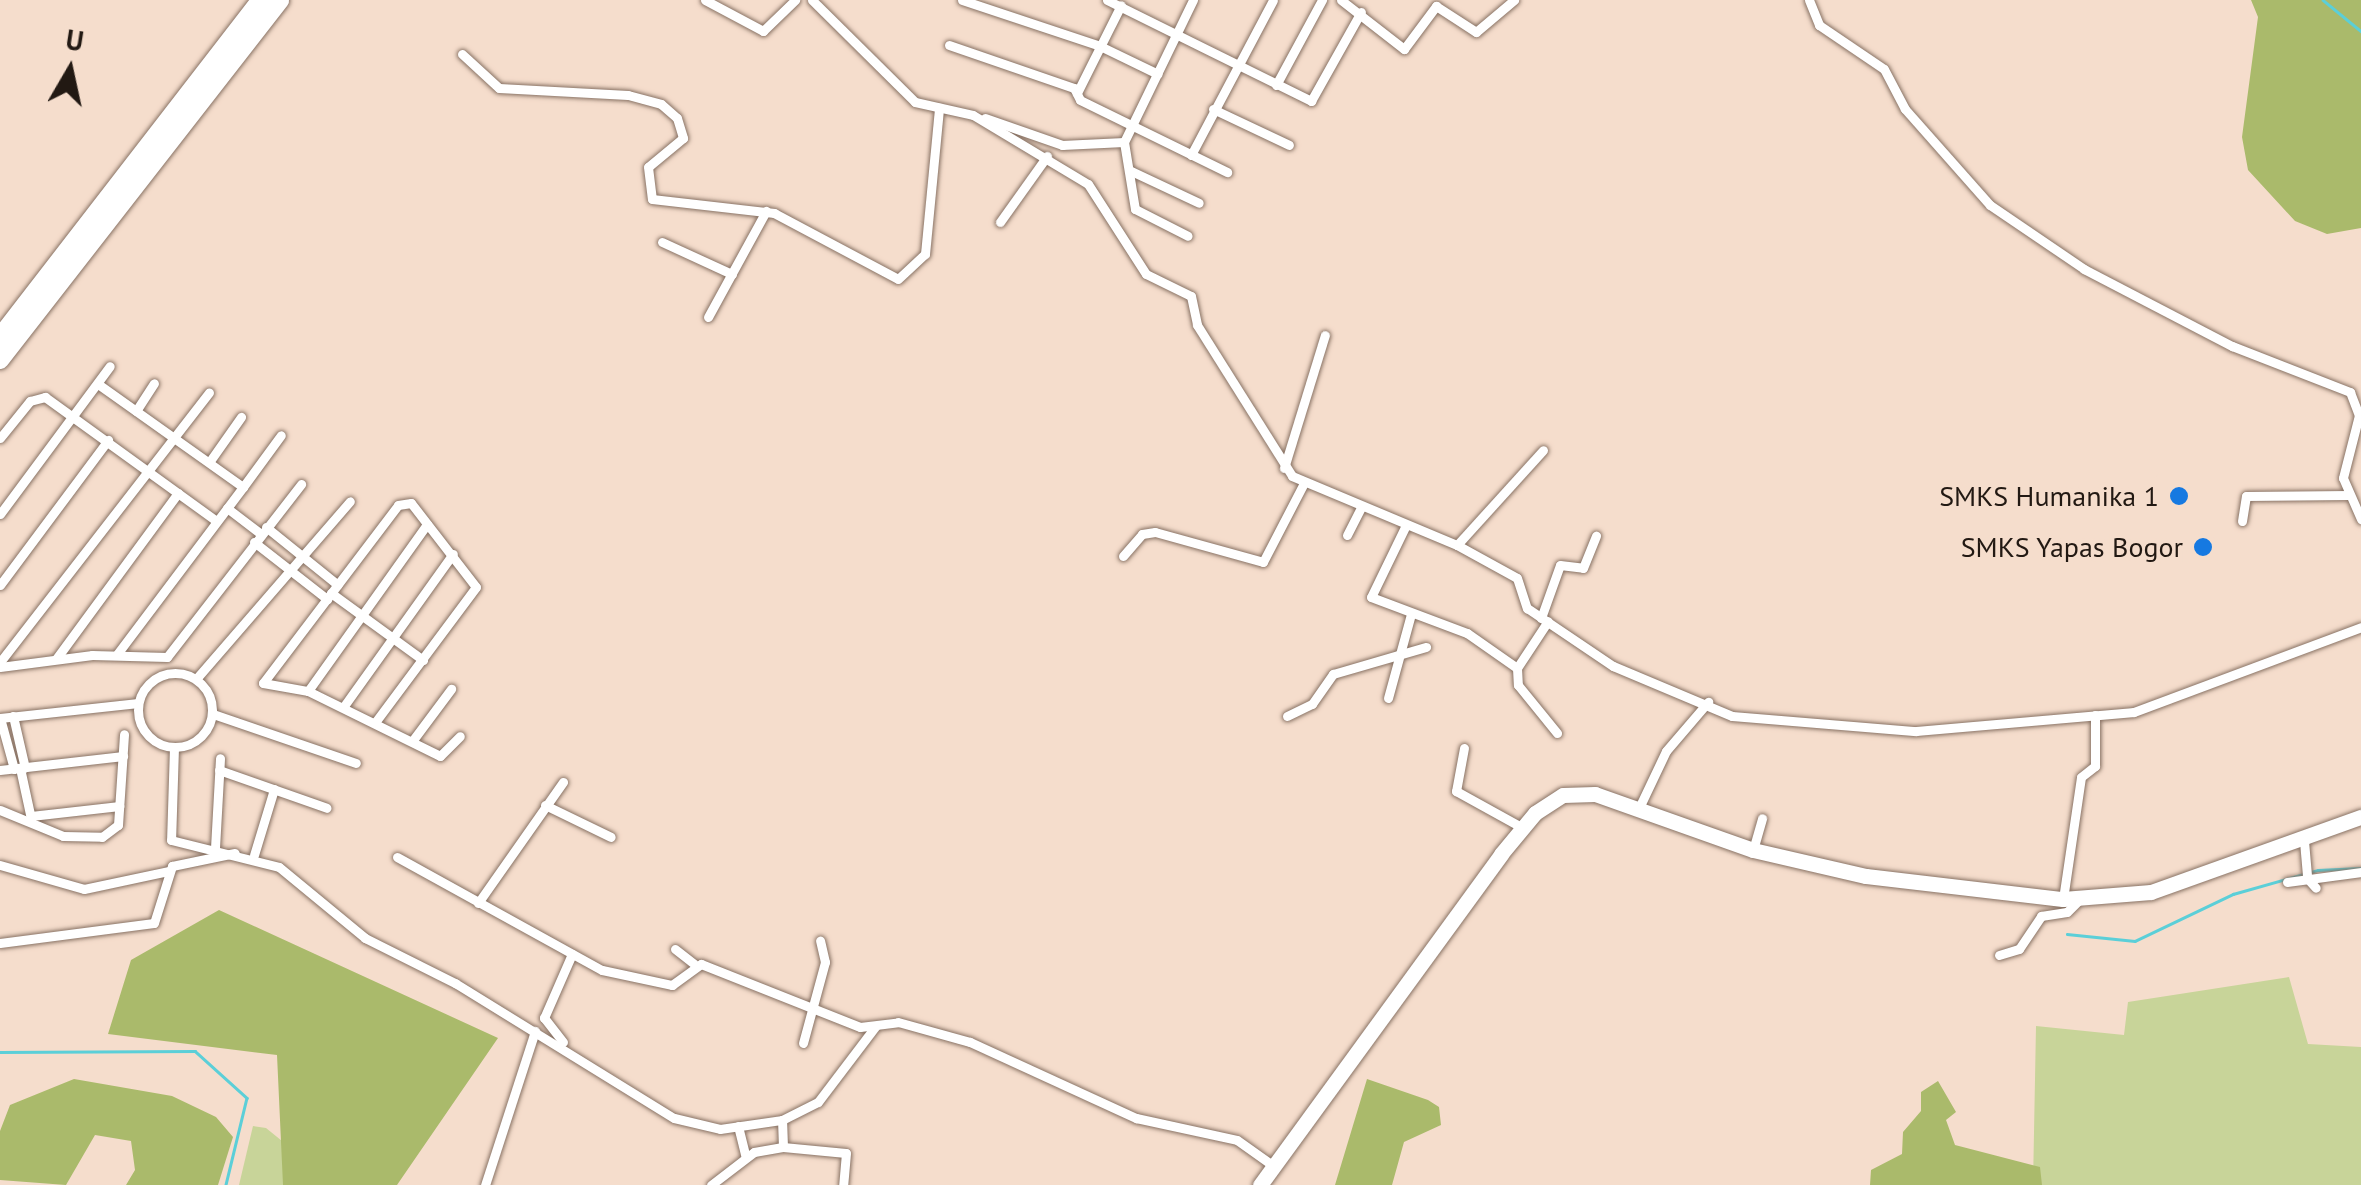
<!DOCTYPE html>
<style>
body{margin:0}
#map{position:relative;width:2361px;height:1185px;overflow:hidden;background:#f5ddcc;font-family:"PT Sans",sans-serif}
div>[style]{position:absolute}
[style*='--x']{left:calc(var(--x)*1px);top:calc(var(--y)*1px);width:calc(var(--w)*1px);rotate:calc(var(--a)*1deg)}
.green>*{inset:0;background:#c8d499}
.forest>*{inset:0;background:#aaba6b}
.stream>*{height:2.5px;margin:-1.25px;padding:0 1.25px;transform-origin:1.25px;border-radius:1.25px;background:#5bcfd8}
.roads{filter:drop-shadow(0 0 2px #887264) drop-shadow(0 0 2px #887264)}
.minor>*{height:9px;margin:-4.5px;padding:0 4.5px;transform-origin:4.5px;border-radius:4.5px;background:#fff}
.minor>.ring{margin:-4.5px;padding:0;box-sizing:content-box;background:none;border:9px solid #fff;border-radius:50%}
.trunk>*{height:15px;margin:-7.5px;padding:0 7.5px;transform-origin:7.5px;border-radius:7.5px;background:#fff}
.motorway>*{height:18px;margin:-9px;padding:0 9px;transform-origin:9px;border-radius:9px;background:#fff}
.dots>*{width:28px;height:28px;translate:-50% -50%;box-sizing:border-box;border:5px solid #f5ddcc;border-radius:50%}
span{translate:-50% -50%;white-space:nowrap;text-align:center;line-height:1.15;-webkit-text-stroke:10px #f5ddcc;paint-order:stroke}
.poi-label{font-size:28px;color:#221913}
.right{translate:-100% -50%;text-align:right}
.north{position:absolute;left:20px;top:20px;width:100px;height:100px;-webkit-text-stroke:8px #f5ddcc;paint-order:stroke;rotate:9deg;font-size:28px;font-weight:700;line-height:40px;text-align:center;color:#221913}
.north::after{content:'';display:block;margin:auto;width:35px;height:45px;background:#221913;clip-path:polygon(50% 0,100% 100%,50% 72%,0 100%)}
</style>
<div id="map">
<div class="green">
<i style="clip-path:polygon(2289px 977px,2308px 1044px,2361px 1047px,2361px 1185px,2033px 1185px,2036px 1026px,2124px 1035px,2128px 1002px)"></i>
<i style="clip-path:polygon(253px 1126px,266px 1128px,303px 1158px,293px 1185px,239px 1185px)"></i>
</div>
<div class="forest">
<i style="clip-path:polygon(2251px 0,2361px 0,2361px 228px,2327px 234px,2295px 221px,2248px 170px,2242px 137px,2258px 17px)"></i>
<i style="clip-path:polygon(219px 910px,498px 1038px,397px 1185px,283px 1185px,277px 1055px,108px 1034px,131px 960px)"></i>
<i style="clip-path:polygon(74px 1079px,172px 1096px,216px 1117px,233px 1137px,218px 1185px,126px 1185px,135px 1170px,131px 1141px,95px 1135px,66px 1185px,0 1180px,0 1131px,10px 1105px)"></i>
<i style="clip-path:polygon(1367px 1079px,1428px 1100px,1439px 1107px,1441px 1125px,1404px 1142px,1392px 1185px,1335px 1185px)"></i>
<i style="clip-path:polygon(1938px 1081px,1956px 1112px,1946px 1120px,1955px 1145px,2040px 1167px,2042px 1185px,1870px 1185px,1871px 1170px,1902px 1154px,1903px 1132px,1921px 1111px,1921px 1092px)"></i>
</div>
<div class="stream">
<i style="--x:2323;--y:0;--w:49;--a:39.2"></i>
<i style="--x:2067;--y:934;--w:68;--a:5.9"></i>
<i style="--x:2135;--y:941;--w:109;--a:-25.6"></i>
<i style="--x:2233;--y:894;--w:88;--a:-15.8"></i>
<i style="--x:2318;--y:870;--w:42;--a:-2.7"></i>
<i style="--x:0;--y:1052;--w:195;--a:-0.3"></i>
<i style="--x:195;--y:1051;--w:70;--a:42.1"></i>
<i style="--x:247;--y:1098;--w:89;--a:103.6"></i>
</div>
<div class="roads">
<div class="minor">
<i style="--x:705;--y:0;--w:66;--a:28.1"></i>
<i style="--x:763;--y:31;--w:45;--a:-44.1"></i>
<i style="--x:812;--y:0;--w:145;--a:44.7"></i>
<i style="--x:915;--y:102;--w:59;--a:12.6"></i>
<i style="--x:973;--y:115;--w:134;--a:31"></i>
<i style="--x:1088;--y:184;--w:107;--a:57.2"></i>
<i style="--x:1146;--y:274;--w:50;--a:26.1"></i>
<i style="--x:1191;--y:296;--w:30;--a:78"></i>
<i style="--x:1197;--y:325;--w:178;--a:57.8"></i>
<i style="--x:1292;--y:476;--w:179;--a:22.7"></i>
<i style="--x:1457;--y:545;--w:68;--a:28.8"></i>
<i style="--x:1517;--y:578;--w:32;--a:72"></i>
<i style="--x:1527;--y:608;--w:104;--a:34"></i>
<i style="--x:1613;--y:666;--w:129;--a:22.8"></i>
<i style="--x:1732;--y:716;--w:185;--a:4.7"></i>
<i style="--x:1916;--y:731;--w:219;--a:-5"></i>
<i style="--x:2134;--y:712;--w:242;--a:-20.5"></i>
<i style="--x:962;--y:0;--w:145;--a:18.4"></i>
<i style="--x:1100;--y:46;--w:64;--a:25.8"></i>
<i style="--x:1107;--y:0;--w:228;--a:26.3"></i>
<i style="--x:1311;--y:101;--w:102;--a:-60.7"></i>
<i style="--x:1341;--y:0;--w:80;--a:37.9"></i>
<i style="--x:1404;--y:49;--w:54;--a:-53.3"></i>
<i style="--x:1436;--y:6;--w:48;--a:33"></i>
<i style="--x:1476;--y:32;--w:50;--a:-40.1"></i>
<i style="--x:1809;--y:0;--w:27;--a:68"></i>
<i style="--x:1819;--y:25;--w:78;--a:34.1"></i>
<i style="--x:1884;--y:69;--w:45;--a:62.3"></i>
<i style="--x:1905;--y:109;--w:128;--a:48.5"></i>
<i style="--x:1990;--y:205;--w:114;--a:34.2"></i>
<i style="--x:2084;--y:269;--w:167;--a:27.5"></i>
<i style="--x:2232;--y:346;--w:127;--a:21.3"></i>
<i style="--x:2350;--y:392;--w:25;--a:69"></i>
<i style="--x:2359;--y:415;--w:65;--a:104.3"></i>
<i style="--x:2343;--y:478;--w:45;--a:66.3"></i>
<i style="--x:949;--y:45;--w:132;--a:19"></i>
<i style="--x:1074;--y:88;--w:13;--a:63"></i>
<i style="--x:1080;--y:100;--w:164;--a:26.1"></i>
<i style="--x:462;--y:54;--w:50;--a:42.6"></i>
<i style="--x:499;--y:88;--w:129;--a:3.1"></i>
<i style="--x:628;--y:95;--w:34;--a:15"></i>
<i style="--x:661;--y:104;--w:21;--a:41"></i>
<i style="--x:677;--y:118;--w:21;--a:73"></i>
<i style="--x:683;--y:138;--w:45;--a:140.4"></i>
<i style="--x:648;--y:167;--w:32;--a:83"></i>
<i style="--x:652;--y:199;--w:123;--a:6.5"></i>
<i style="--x:774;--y:213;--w:140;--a:28"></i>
<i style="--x:898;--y:279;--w:37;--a:-43"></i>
<i style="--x:925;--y:254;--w:147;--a:-84.5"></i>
<i style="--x:1276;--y:85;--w:97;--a:-61.6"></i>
<i style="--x:1077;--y:93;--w:98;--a:-63.4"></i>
<i style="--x:1213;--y:109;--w:84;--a:25.3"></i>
<i style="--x:985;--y:118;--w:82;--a:19.3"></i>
<i style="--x:1062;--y:145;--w:62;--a:-2.8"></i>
<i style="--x:1124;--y:142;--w:158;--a:-64.1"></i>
<i style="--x:1124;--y:142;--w:68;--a:80.7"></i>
<i style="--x:1135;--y:209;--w:59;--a:27"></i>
<i style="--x:1191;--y:155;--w:175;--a:-62.1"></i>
<i style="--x:1129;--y:170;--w:77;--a:25.2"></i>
<i style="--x:1000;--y:222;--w:81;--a:-54.5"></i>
<i style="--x:662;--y:242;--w:77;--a:24.6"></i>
<i style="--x:708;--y:317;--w:121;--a:-61.3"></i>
<i style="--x:98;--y:384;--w:178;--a:35.4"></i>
<i style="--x:243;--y:487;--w:209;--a:127"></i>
<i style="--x:136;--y:411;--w:33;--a:-57"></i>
<i style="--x:0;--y:438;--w:48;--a:-51"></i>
<i style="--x:30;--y:401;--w:16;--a:-15"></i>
<i style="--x:45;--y:397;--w:211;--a:35.9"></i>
<i style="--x:210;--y:461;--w:54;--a:-54.8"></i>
<i style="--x:1284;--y:468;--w:139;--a:-72.9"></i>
<i style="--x:243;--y:487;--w:64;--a:-53.8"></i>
<i style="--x:227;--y:508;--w:43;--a:37.4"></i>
<i style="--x:0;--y:514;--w:184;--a:-53.4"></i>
<i style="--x:2242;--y:521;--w:25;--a:-81"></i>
<i style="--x:2246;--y:496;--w:103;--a:-0.6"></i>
<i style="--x:1406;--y:525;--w:80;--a:115.9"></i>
<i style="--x:1371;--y:597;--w:103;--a:20.6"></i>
<i style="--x:1467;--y:633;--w:61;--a:35"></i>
<i style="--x:1517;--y:668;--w:17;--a:87"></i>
<i style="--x:1518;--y:685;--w:62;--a:50.9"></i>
<i style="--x:266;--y:527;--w:92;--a:38.9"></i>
<i style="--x:1347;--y:535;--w:30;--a:-63"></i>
<i style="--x:254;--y:542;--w:93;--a:38"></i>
<i style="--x:1457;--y:545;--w:128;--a:-47.8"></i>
<i style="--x:1123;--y:556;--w:29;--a:-49"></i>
<i style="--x:1142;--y:534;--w:13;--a:-9"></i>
<i style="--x:1155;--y:532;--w:112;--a:15.5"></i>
<i style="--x:1263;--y:562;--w:89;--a:-62.6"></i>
<i style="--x:0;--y:585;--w:181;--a:-53.3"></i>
<i style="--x:331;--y:593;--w:114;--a:36.1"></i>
<i style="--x:1541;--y:618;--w:56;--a:-70.3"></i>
<i style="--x:1560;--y:565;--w:23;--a:7"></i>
<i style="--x:1583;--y:568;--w:35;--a:-68"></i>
<i style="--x:56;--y:659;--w:206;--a:-53.7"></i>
<i style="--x:0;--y:662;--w:341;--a:-52.2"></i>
<i style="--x:0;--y:667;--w:93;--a:-7.4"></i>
<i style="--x:92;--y:655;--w:75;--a:1.5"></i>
<i style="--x:167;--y:657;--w:219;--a:-52.2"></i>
<i style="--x:1517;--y:668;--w:56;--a:-56.6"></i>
<i class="ring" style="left:138px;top:673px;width:65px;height:65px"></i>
<i style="--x:196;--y:679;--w:235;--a:-49.1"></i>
<i style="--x:263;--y:683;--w:223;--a:-52.8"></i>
<i style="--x:398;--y:505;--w:13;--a:-9"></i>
<i style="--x:411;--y:503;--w:106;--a:52.3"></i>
<i style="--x:476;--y:587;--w:167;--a:126.7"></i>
<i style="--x:263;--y:683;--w:46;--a:10.1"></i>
<i style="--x:308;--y:691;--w:147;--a:26.2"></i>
<i style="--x:440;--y:756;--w:28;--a:-45"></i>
<i style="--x:308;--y:691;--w:205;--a:-54.5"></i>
<i style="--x:1388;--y:698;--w:87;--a:-74.7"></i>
<i style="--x:344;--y:706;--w:187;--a:-54.4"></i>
<i style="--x:213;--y:714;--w:151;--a:18.9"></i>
<i style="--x:13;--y:716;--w:53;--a:77"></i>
<i style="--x:1287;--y:716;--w:28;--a:-26"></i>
<i style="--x:1312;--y:704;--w:37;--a:-55"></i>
<i style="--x:1333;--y:674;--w:97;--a:-16.2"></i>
<i style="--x:0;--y:718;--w:139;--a:-6.2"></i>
<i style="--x:0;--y:718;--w:53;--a:74.6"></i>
<i style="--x:413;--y:740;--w:64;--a:-53.3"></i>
<i style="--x:174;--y:747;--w:93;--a:91.8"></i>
<i style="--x:171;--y:840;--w:111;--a:14"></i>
<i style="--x:279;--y:867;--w:112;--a:39.5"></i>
<i style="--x:365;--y:938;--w:101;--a:26.6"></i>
<i style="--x:455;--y:983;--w:257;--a:31.7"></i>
<i style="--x:674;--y:1118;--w:47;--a:13.4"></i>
<i style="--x:720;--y:1129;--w:63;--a:-8.3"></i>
<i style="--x:1464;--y:748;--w:44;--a:100.5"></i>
<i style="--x:1456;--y:791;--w:77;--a:28.9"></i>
<i style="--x:20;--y:768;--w:52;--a:77.8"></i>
<i style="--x:0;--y:770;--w:124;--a:-6.5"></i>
<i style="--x:219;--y:770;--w:114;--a:19.4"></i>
<i style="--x:545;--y:805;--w:73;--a:25.9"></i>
<i style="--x:0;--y:810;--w:68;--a:22.4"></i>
<i style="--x:63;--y:836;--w:39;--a:1"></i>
<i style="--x:102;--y:837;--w:20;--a:-37"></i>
<i style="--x:118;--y:825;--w:91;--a:-86.2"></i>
<i style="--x:1638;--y:810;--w:65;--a:-64.6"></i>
<i style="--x:1666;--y:751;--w:65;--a:-49.4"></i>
<i style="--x:31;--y:816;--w:89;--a:-6.5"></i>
<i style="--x:2304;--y:841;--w:37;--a:85"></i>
<i style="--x:2307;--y:878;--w:13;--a:48"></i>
<i style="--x:215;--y:848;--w:90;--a:-86.8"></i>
<i style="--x:1753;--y:850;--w:33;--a:-74"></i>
<i style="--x:254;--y:855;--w:69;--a:-73.1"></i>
<i style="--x:397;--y:857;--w:234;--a:28.9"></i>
<i style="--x:602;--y:970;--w:72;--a:12.1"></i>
<i style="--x:672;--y:985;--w:36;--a:-36"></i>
<i style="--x:701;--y:964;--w:171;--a:21.6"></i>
<i style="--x:860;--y:1027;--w:38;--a:-7"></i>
<i style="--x:898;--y:1022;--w:75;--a:15.5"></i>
<i style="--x:970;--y:1042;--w:183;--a:24.6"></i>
<i style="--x:1136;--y:1118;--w:103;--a:12.3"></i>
<i style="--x:1237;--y:1140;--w:47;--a:35.4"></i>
<i style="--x:0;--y:865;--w:87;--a:15.9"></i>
<i style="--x:84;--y:889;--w:87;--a:-12"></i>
<i style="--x:2287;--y:882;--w:75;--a:-7.7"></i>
<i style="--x:2063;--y:899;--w:123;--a:-81.6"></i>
<i style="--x:2081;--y:777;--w:18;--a:-38"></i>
<i style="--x:2095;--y:766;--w:51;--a:-90"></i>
<i style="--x:478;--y:903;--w:148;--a:-54.9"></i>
<i style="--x:0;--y:943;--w:155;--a:-7.4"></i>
<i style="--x:154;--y:923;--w:60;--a:-72.5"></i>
<i style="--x:172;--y:866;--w:64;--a:-11.7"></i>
<i style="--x:675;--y:949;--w:24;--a:38"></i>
<i style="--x:1999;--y:955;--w:21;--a:-17"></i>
<i style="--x:2019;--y:949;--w:40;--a:-56"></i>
<i style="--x:2041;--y:916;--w:26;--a:-9"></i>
<i style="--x:2067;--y:912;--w:18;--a:-45"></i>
<i style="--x:563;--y:1042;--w:31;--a:-128"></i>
<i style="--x:544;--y:1018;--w:70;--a:-66.4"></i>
<i style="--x:803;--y:1043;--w:84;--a:-74.8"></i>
<i style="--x:825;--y:962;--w:22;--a:-103"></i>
<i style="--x:738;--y:1126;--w:32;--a:76"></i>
<i style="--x:783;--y:1147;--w:63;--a:5.4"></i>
<i style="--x:846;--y:1153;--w:32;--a:95"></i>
<i style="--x:485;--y:1185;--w:162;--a:-72"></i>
<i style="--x:711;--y:1185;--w:54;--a:-37.5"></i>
<i style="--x:754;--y:1152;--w:29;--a:-10"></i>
<i style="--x:783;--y:1147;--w:27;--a:-92"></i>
<i style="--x:782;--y:1120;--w:40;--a:-26.6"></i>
<i style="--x:818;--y:1102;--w:94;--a:-52.8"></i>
</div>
<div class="trunk">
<i style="--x:1260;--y:1185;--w:409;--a:-53.9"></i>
<i style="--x:1501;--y:854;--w:53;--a:-50.3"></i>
<i style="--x:1535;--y:813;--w:33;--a:-33"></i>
<i style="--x:1563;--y:795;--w:32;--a:-2"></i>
<i style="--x:1595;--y:794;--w:168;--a:19.5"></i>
<i style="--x:1753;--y:850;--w:116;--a:13"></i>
<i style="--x:1866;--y:876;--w:198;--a:6.7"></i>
<i style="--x:2063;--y:899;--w:88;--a:-4.5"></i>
<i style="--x:2151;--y:892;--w:223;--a:-19.7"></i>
</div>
<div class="motorway">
<i style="--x:0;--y:337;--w:426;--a:-52.3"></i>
<i style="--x:0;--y:360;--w:456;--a:-52.1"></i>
</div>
</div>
<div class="dots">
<i style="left:2179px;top:496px;background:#1679e1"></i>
<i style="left:2203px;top:547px;background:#1679e1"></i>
</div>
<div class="poi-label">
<span class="right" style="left:2159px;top:496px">SMKS Humanika 1</span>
<span class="right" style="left:2183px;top:547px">SMKS Yapas Bogor</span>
</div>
<div class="north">U</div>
</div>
